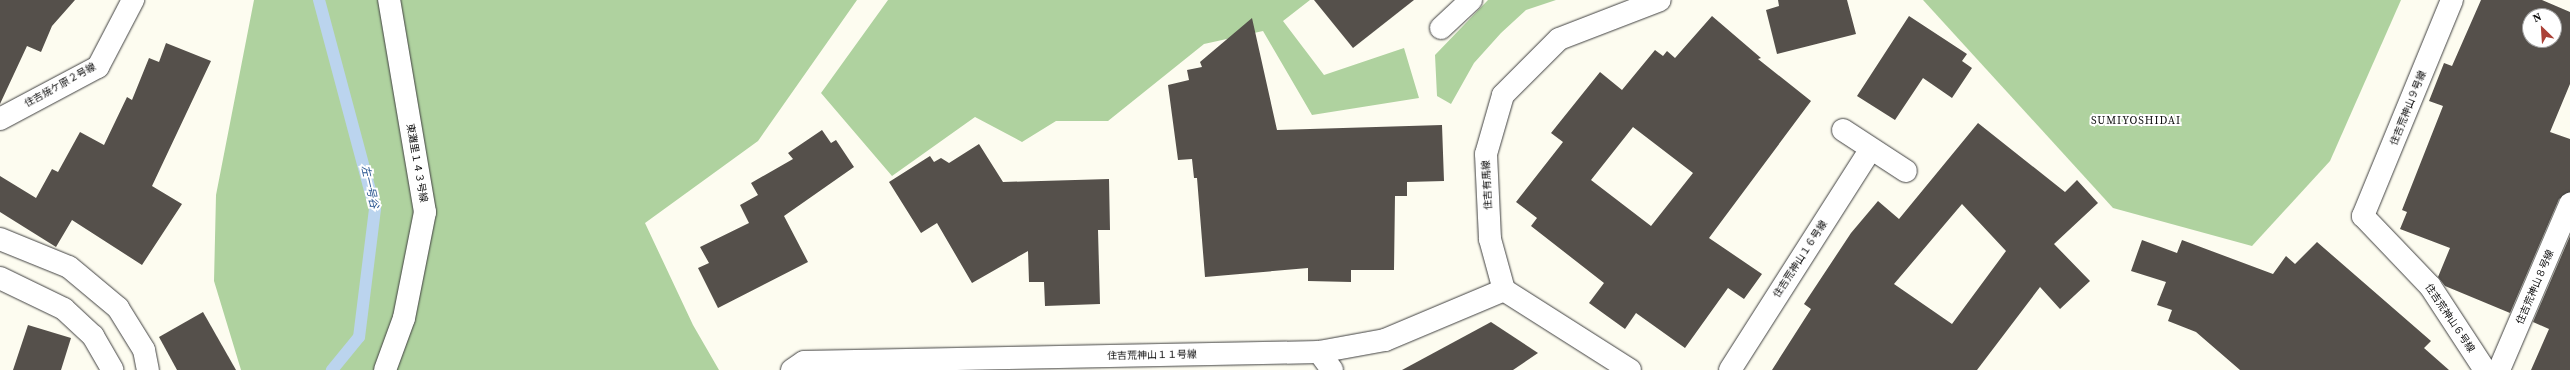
<!DOCTYPE html>
<meta charset="utf-8">
<style>
body{margin:0}
#map{position:relative;width:2570px;height:370px;overflow:hidden;background:#fdfcf0;font-family:"Source Serif 4","Noto Sans JP",serif}
div>[style]{position:absolute}
[style*='--x']{left:calc(var(--x)*1px);top:calc(var(--y)*1px);width:calc(var(--w)*1px);rotate:calc(var(--a)*1deg)}
.forest>*{inset:0;background:#afd29f}
.stream>*{height:12px;margin:-6px;padding:0 6px;transform-origin:6px;border-radius:6px;background:#bbd4ee}
.building>*{inset:0;background:#55504b}
.roads{filter:drop-shadow(0 0 1px #404040) drop-shadow(0 0 1px #404040)}
.minor>*{height:22px;margin:-11px;padding:0 11px;transform-origin:11px;border-radius:11px;background:#fff}
span{translate:-50% -50%;white-space:nowrap;text-align:center;line-height:1.15;-webkit-text-stroke:4px #fff;paint-order:stroke}
.street-label{font-size:10px;color:#0d0d0d}
.neighbourhood-label{font-size:11px;color:#0d0d0d;letter-spacing:1px}
.water-label{font-size:11px;color:#27548f;font-style:italic}
.north{position:absolute;left:2522px;top:8px;width:40px;height:40px;box-sizing:border-box;background:#fff;border:1px solid #9e9e9e;border-radius:50%;rotate:335deg;font-size:11px;font-weight:700;line-height:16px;text-align:center;color:#0d0d0d}
.north::after{content:'';display:block;margin:auto;width:14px;height:18px;background:#ab4137;clip-path:polygon(50% 0,100% 100%,50% 72%,0 100%)}
</style>
<div id="map">
<div class="forest">
<i style="clip-path:polygon(254px 0,857px 0,758px 141px,645px 223px,693px 325px,719px 370px,241px 370px,214px 281px,216px 195px)"></i>
<i style="clip-path:polygon(888px 0,1310px 0,1283px 21px,1324px 75px,1404px 48px,1419px 98px,1312px 115px,1263px 31px,1204px 44px,1108px 121px,1056px 121px,1022px 142px,975px 117px,892px 176px,821px 93px)"></i>
<i style="clip-path:polygon(1488px 0,1556px 0,1526px 10px,1501px 33px,1474px 63px,1451px 104px,1437px 96px,1435px 55px)"></i>
<i style="clip-path:polygon(1923px 0,2401px 0,2330px 161px,2252px 246px,2113px 208px)"></i>
</div>
<div class="stream">
<i style="--x:319;--y:0;--w:216;--a:75"></i>
<i style="--x:375;--y:209;--w:129;--a:97.1"></i>
<i style="--x:359;--y:337;--w:43;--a:129.3"></i>
</div>
<div class="building">
<i style="clip-path:polygon(0 0,75px 0,52px 26px,41px 52px,27px 46px,0 104px)"></i>
<i style="clip-path:polygon(1314px 0,1414px 0,1353px 48px)"></i>
<i style="clip-path:polygon(1778px 0,1847px 0,1856px 34px,1777px 54px,1766px 10px,1779px 6px)"></i>
<i style="clip-path:polygon(evenodd,2481px 0,2542px 0,2570px 12px,2570px 84px,2550px 132px,2570px 139px,2570px 192px,2559px 199px,2510px 313px,2445px 286px,2438px 277px,2450px 248px,2400px 229px,2407px 212px,2402px 210px,2443px 106px,2429px 101px,2444px 63px,2452px 66px,2481px 0,2530px 16px,2554px 16px,2554px 40px,2530px 40px,2530px 16px)"></i>
<i style="clip-path:polygon(evenodd,1712px 16px,1761px 58px,1758px 59px,1811px 101px,1709px 238px,1762px 274px,1744px 299px,1728px 288px,1685px 348px,1636px 313px,1625px 329px,1589px 303px,1604px 283px,1531px 226px,1537px 218px,1516px 202px,1563px 142px,1551px 133px,1600px 72px,1622px 90px,1655px 50px,1663px 56px,1667px 51px,1675px 58px,1712px 16px,1633px 127px,1693px 173px,1651px 226px,1591px 180px,1633px 127px)"></i>
<i style="clip-path:polygon(1909px 16px,1967px 54px,1962px 61px,1972px 68px,1952px 98px,1923px 78px,1895px 120px,1857px 96px)"></i>
<i style="clip-path:polygon(1252px 18px,1277px 130px,1442px 125px,1444px 181px,1407px 182px,1407px 196px,1395px 196px,1394px 270px,1351px 270px,1351px 282px,1308px 281px,1308px 268px,1205px 277px,1197px 178px,1194px 178px,1192px 159px,1178px 160px,1168px 85px,1189px 80px,1187px 70px,1202px 67px,1200px 62px)"></i>
<i style="clip-path:polygon(166px 43px,211px 61px,152px 186px,182px 204px,142px 265px,72px 220px,56px 247px,0 212px,0 176px,36px 198px,52px 169px,58px 172px,80px 132px,104px 145px,127px 97px,132px 100px,149px 58px,159px 62px)"></i>
<i style="clip-path:polygon(evenodd,1978px 123px,2065px 192px,2077px 180px,2098px 203px,2054px 244px,2090px 281px,2060px 309px,2040px 287px,1977px 370px,1772px 370px,1811px 309px,1804px 304px,1851px 233px,1878px 201px,1899px 219px,1978px 123px,1962px 204px,2006px 251px,1952px 324px,1894px 284px,1962px 204px)"></i>
<i style="clip-path:polygon(822px 130px,831px 143px,836px 140px,854px 167px,784px 216px,808px 262px,718px 308px,698px 268px,709px 263px,700px 247px,749px 223px,740px 205px,758px 195px,751px 183px,793px 159px,788px 153px)"></i>
<i style="clip-path:polygon(979px 144px,1003px 182px,1109px 179px,1110px 230px,1098px 230px,1100px 304px,1045px 306px,1044px 282px,1029px 282px,1028px 251px,972px 283px,937px 223px,921px 233px,889px 182px,930px 156px,934px 162px,941px 158px,949px 163px)"></i>
<i style="clip-path:polygon(2570px 236px,2570px 370px,2531px 370px,2549px 329px,2533px 322px)"></i>
<i style="clip-path:polygon(2142px 240px,2177px 253px,2182px 240px,2273px 274px,2286px 256px,2295px 264px,2317px 242px,2431px 341px,2424px 348px,2449px 370px,2240px 370px,2196px 332px,2168px 321px,2172px 310px,2157px 305px,2166px 282px,2131px 271px)"></i>
<i style="clip-path:polygon(203px 312px,236px 370px,177px 370px,159px 337px)"></i>
<i style="clip-path:polygon(1491px 322px,1538px 353px,1513px 370px,1402px 370px)"></i>
<i style="clip-path:polygon(28px 325px,71px 338px,61px 370px,13px 370px)"></i>
</div>
<div class="roads">
<div class="minor">
<i style="--x:2452;--y:0;--w:234;--a:112.4"></i>
<i style="--x:2363;--y:216;--w:97;--a:46.3"></i>
<i style="--x:2430;--y:286;--w:100;--a:56.8"></i>
<i style="--x:1441;--y:28;--w:41;--a:-43"></i>
<i style="--x:0;--y:119;--w:111;--a:-28"></i>
<i style="--x:98;--y:67;--w:76;--a:-62.4"></i>
<i style="--x:1843;--y:130;--w:75;--a:33.1"></i>
<i style="--x:0;--y:239;--w:74;--a:22.1"></i>
<i style="--x:69;--y:267;--w:64;--a:39.9"></i>
<i style="--x:118;--y:308;--w:49;--a:58.2"></i>
<i style="--x:144;--y:350;--w:20;--a:79"></i>
<i style="--x:0;--y:278;--w:71;--a:25.8"></i>
<i style="--x:64;--y:309;--w:40;--a:43"></i>
<i style="--x:93;--y:336;--w:39;--a:60"></i>
<i style="--x:1319;--y:352;--w:22;--a:54"></i>
<i style="--x:385;--y:370;--w:55;--a:-69.9"></i>
<i style="--x:404;--y:318;--w:108;--a:-78.8"></i>
<i style="--x:425;--y:212;--w:215;--a:-99.6"></i>
<i style="--x:792;--y:370;--w:14;--a:-34"></i>
<i style="--x:804;--y:362;--w:515;--a:-1.11"></i>
<i style="--x:1319;--y:352;--w:67;--a:-10.3"></i>
<i style="--x:1385;--y:340;--w:129;--a:-22.8"></i>
<i style="--x:1630;--y:370;--w:149;--a:-147.6"></i>
<i style="--x:1504;--y:290;--w:53;--a:-105.4"></i>
<i style="--x:1490;--y:239;--w:85;--a:-92.7"></i>
<i style="--x:1486;--y:154;--w:61;--a:-73.9"></i>
<i style="--x:1503;--y:95;--w:79;--a:-45"></i>
<i style="--x:1559;--y:39;--w:108;--a:-21.1"></i>
<i style="--x:1730;--y:370;--w:262;--a:-57.5"></i>
<i style="--x:2499;--y:370;--w:181;--a:-66.8"></i>
</div>
</div>
<div class="street-label">
<span style="left:60px;top:85px;rotate:-29deg">住吉焼ケ原２号線</span>
<span style="left:2408px;top:108px;rotate:-68deg">住吉荒神山９号線</span>
<span style="left:417px;top:163px;rotate:80deg">東灘里１４３号線</span>
<span style="left:1487px;top:185px;rotate:-93deg">住吉有馬線</span>
<span style="left:1800px;top:259px;rotate:-57deg">住吉荒神山１６号線</span>
<span style="left:2535px;top:287px;rotate:-67deg">住吉荒神山８号線</span>
<span style="left:2450px;top:318px;rotate:56deg">住吉荒神山６号線</span>
<span style="left:1152px;top:355px;rotate:-1deg">住吉荒神山１１号線</span>
</div>
<div class="neighbourhood-label">
<span style="left:2136px;top:121px">SUMIYOSHIDAI</span>
</div>
<div class="water-label">
<span style="left:369px;top:187px;rotate:77deg">左一号谷</span>
</div>
<div class="north">N</div>
</div>
